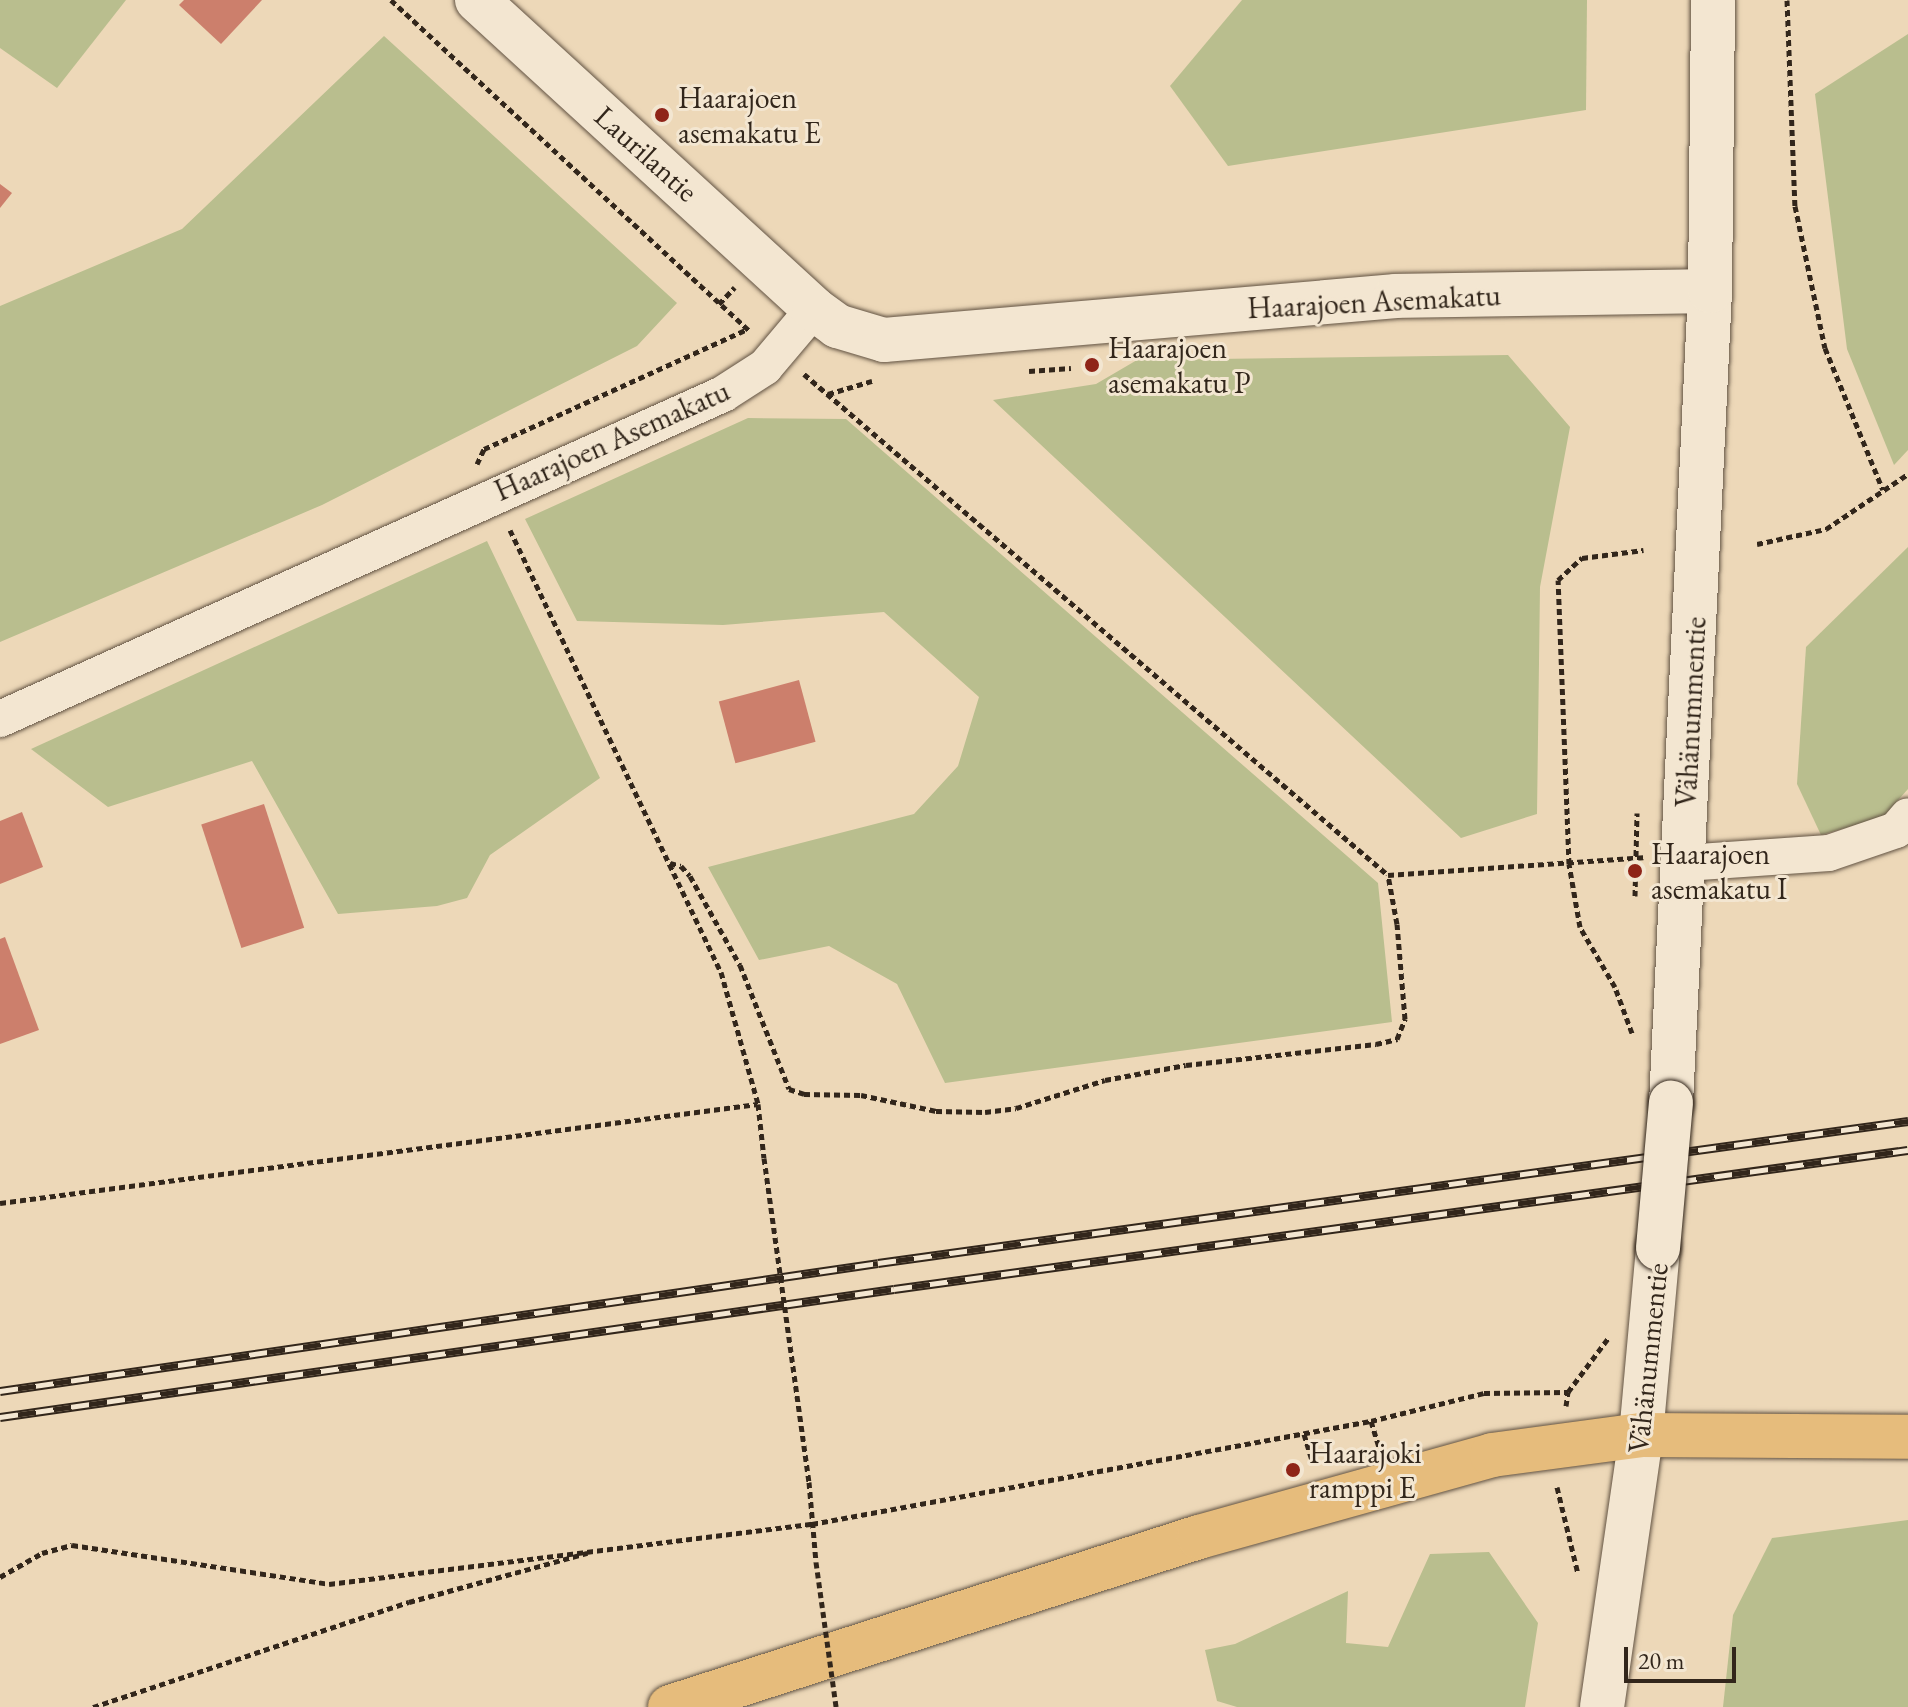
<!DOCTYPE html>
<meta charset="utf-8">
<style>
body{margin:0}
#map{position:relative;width:1908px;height:1707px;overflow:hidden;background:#edd8b8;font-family:"EB Garamond",serif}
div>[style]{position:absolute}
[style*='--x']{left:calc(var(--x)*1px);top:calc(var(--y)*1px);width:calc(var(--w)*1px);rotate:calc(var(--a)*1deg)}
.green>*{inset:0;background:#b9be8e}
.building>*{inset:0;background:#cc7f6c;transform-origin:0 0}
.path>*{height:5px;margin-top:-2.5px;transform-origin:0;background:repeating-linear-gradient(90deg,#32261b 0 6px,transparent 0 10px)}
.roads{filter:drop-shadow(0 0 2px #615242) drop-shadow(0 0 2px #615242)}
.minor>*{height:36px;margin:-18px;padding:0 18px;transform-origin:18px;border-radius:18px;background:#f3e6d1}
.tertiary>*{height:44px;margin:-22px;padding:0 22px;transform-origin:22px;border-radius:22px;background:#f3e6d1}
.secondary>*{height:44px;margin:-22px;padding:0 22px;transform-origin:22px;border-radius:22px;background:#f3e6d1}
.motorway>*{height:44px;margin:-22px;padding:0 22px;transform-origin:22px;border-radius:22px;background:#e6bc7c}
.rail>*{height:9px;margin-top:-4.5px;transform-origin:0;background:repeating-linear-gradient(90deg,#f3e6d1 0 18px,#32261b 0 36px);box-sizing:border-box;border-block:2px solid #32261b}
.path-bridge>*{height:5px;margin-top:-2.5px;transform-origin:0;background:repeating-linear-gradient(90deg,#32261b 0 6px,transparent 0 10px)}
.bridges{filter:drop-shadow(0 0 2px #32261b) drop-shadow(0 0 2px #32261b)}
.secondary-bridge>*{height:44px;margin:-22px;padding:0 22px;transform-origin:22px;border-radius:22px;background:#f3e6d1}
.dots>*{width:22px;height:22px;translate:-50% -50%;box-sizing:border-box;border:4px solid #f3e6d1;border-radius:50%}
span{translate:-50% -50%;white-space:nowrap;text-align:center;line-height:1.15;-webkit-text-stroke:6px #f3e6d1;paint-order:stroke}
.poi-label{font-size:30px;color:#32261b}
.left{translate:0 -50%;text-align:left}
.street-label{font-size:30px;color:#32261b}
.scale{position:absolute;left:1624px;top:1647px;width:112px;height:36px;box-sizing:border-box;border:4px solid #32261b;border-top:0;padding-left:10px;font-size:24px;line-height:28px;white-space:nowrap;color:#32261b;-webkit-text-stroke:6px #f3e6d1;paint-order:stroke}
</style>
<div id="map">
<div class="green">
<i style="clip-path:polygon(0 0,126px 0,57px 88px,0 48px)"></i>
<i style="clip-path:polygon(1242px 0,1587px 0,1586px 110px,1228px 166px,1170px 86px)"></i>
<i style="clip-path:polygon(1908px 34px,1908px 450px,1894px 465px,1847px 349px,1815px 94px)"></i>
<i style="clip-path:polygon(384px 36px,677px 303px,637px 346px,322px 505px,0 642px,0 306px,182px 229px)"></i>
<i style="clip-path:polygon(1508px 355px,1570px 427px,1540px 587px,1537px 814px,1461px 838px,993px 400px,1096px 384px,1137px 360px)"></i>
<i style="clip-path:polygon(748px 418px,846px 419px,1378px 883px,1392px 1022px,945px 1083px,897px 984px,829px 946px,759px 960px,708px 867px,914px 814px,958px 766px,979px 697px,884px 612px,723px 625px,577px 621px,525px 519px)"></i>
<i style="clip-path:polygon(487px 541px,600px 778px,490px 855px,467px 898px,437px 906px,338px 914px,252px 761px,108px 807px,31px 749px)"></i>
<i style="clip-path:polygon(1908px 547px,1908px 789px,1883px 817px,1821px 835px,1797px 784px,1806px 647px)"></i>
<i style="clip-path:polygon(1908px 1520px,1908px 1707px,1723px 1707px,1733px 1615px,1772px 1538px)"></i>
<i style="clip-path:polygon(1489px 1552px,1538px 1623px,1525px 1707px,1237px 1707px,1217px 1701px,1205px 1650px,1235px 1644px,1348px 1591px,1346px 1643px,1388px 1647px,1430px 1554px)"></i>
</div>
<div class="building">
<i style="clip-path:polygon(184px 0,262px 0,221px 44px,179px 5px)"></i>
<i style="clip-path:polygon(0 184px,12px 193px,0 208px)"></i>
<i style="left:799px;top:680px;width:64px;height:83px;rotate:75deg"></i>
<i style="left:264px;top:804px;width:130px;height:66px;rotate:72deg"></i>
<i style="clip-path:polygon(22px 812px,43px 867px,0 884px,0 821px)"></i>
<i style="clip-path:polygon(5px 937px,39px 1030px,0 1044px,0 939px)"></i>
</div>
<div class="path">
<i style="--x:391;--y:0;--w:487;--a:42.7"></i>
<i style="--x:1787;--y:0;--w:206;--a:87.8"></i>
<i style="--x:1795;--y:206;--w:145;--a:78.1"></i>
<i style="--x:1825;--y:348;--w:153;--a:67.8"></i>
<i style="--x:719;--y:304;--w:23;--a:-47"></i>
<i style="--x:1029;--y:371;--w:42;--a:-4.1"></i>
<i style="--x:804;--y:374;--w:769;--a:40.63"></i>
<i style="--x:1388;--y:875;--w:256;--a:-4"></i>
<i style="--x:828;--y:394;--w:46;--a:-16.5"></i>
<i style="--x:477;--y:464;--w:17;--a:-65"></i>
<i style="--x:484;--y:449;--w:289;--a:-24.5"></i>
<i style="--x:510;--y:530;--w:490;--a:64.5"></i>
<i style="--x:721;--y:972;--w:137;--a:74.3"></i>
<i style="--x:758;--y:1104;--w:54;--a:83.7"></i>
<i style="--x:1757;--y:544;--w:71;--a:-12.3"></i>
<i style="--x:1826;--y:529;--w:99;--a:-33.9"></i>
<i style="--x:670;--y:863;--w:11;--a:15"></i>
<i style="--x:681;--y:866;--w:13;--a:48"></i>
<i style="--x:690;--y:876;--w:102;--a:60.7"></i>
<i style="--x:740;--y:965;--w:133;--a:68.4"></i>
<i style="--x:789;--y:1089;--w:16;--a:18"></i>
<i style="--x:804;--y:1094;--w:57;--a:1"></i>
<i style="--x:861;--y:1095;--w:77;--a:12"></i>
<i style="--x:936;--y:1111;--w:49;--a:1.2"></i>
<i style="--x:985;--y:1112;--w:31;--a:-7"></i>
<i style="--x:1016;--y:1108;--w:93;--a:-17.5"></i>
<i style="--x:1105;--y:1080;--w:82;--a:-10.5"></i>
<i style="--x:1186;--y:1065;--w:191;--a:-6.3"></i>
<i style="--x:1376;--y:1044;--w:22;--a:-13"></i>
<i style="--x:1397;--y:1039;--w:22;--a:-68"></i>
<i style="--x:1405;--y:1019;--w:95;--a:-94.8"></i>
<i style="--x:1397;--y:924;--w:50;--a:-100.4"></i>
<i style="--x:1635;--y:896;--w:83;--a:-88.6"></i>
<i style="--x:1632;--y:1033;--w:49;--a:-110.3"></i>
<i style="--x:1615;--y:987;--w:69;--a:-120.3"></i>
<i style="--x:1580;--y:927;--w:64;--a:-99.9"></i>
<i style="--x:1569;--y:864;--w:284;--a:-92.2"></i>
<i style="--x:1558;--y:580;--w:33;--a:-43"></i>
<i style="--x:1582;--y:558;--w:62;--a:-7.5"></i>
<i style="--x:0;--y:1203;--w:764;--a:-7.44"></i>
<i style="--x:1566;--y:1406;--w:14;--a:-82"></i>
<i style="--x:1568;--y:1392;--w:69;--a:-53.3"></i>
<i style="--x:1371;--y:1421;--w:27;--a:73"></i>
<i style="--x:1304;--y:1434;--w:30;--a:73"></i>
<i style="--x:809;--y:1482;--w:80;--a:85"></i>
<i style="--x:1557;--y:1487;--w:89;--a:76.4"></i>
<i style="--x:0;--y:1577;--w:48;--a:-29.7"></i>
<i style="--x:42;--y:1553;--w:31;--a:-15"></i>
<i style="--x:72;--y:1545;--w:260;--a:8.6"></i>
<i style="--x:329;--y:1584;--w:487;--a:-7.1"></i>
<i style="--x:812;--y:1524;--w:568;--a:-10.44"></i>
<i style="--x:1371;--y:1421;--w:116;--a:-13.9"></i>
<i style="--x:1484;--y:1393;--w:84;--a:-0.7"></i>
<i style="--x:93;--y:1707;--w:333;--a:-18.4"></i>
<i style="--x:409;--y:1602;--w:185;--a:-15.4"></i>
</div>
<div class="roads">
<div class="minor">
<i style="--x:0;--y:719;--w:793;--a:-24.2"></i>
<i style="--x:723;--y:394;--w:50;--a:-32.7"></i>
<i style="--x:765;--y:367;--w:76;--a:-49.8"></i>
<i style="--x:1685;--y:863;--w:144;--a:-4"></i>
<i style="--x:1829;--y:853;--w:71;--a:-18.9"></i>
<i style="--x:1896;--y:830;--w:18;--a:-49"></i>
</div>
<div class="tertiary">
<i style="--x:477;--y:0;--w:457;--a:42.5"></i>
<i style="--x:814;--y:309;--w:29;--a:36"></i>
<i style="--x:837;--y:326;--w:49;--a:16.6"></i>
<i style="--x:884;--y:340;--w:514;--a:-4.91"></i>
<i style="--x:1396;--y:296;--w:314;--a:-0.9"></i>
</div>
<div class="secondary">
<i style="--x:1671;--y:1103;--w:813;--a:-87.25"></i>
<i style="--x:1710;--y:291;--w:291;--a:-89.4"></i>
<i style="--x:1602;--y:1707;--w:275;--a:-81.8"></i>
<i style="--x:1641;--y:1435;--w:188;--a:-84.8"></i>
</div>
<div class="motorway">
<i style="--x:670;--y:1707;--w:556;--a:-17.82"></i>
<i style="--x:1199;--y:1537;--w:304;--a:-15.6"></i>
<i style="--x:1492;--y:1455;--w:150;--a:-7.6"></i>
<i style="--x:1641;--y:1435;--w:267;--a:0.4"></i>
</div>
</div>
<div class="rail">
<i style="--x:0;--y:1391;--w:887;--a:-8.29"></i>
<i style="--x:878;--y:1263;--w:1040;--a:-7.85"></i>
<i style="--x:0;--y:1417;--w:903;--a:-8.15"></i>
<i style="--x:894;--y:1289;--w:1023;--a:-7.81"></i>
</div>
<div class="path-bridge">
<i style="--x:764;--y:1158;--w:327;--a:82.1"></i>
<i style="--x:816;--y:1562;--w:146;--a:82.1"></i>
</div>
<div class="bridges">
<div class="secondary-bridge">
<i style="--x:1658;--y:1248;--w:146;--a:-84.9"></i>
</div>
</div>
<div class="dots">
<i style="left:662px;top:115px;background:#8f2418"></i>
<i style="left:1092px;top:365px;background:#8f2418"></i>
<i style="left:1635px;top:871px;background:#8f2418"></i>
<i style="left:1293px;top:1470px;background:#8f2418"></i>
</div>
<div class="poi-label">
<span class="left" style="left:678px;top:115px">Haarajoen<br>asemakatu E</span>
<span class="left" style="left:1108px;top:365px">Haarajoen<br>asemakatu P</span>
<span class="left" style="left:1651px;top:871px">Haarajoen<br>asemakatu I</span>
<span class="left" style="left:1309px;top:1470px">Haarajoki<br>ramppi E</span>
</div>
<div class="street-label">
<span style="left:646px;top:154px;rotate:42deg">Laurilantie</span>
<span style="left:1374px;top:302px;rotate:-3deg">Haarajoen Asemakatu</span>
<span style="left:612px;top:441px;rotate:-24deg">Haarajoen Asemakatu</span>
<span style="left:1691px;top:712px;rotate:-87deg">Vähänummentie</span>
<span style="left:1648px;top:1358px;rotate:-84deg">Vähänummentie</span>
</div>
<div class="scale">20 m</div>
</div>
